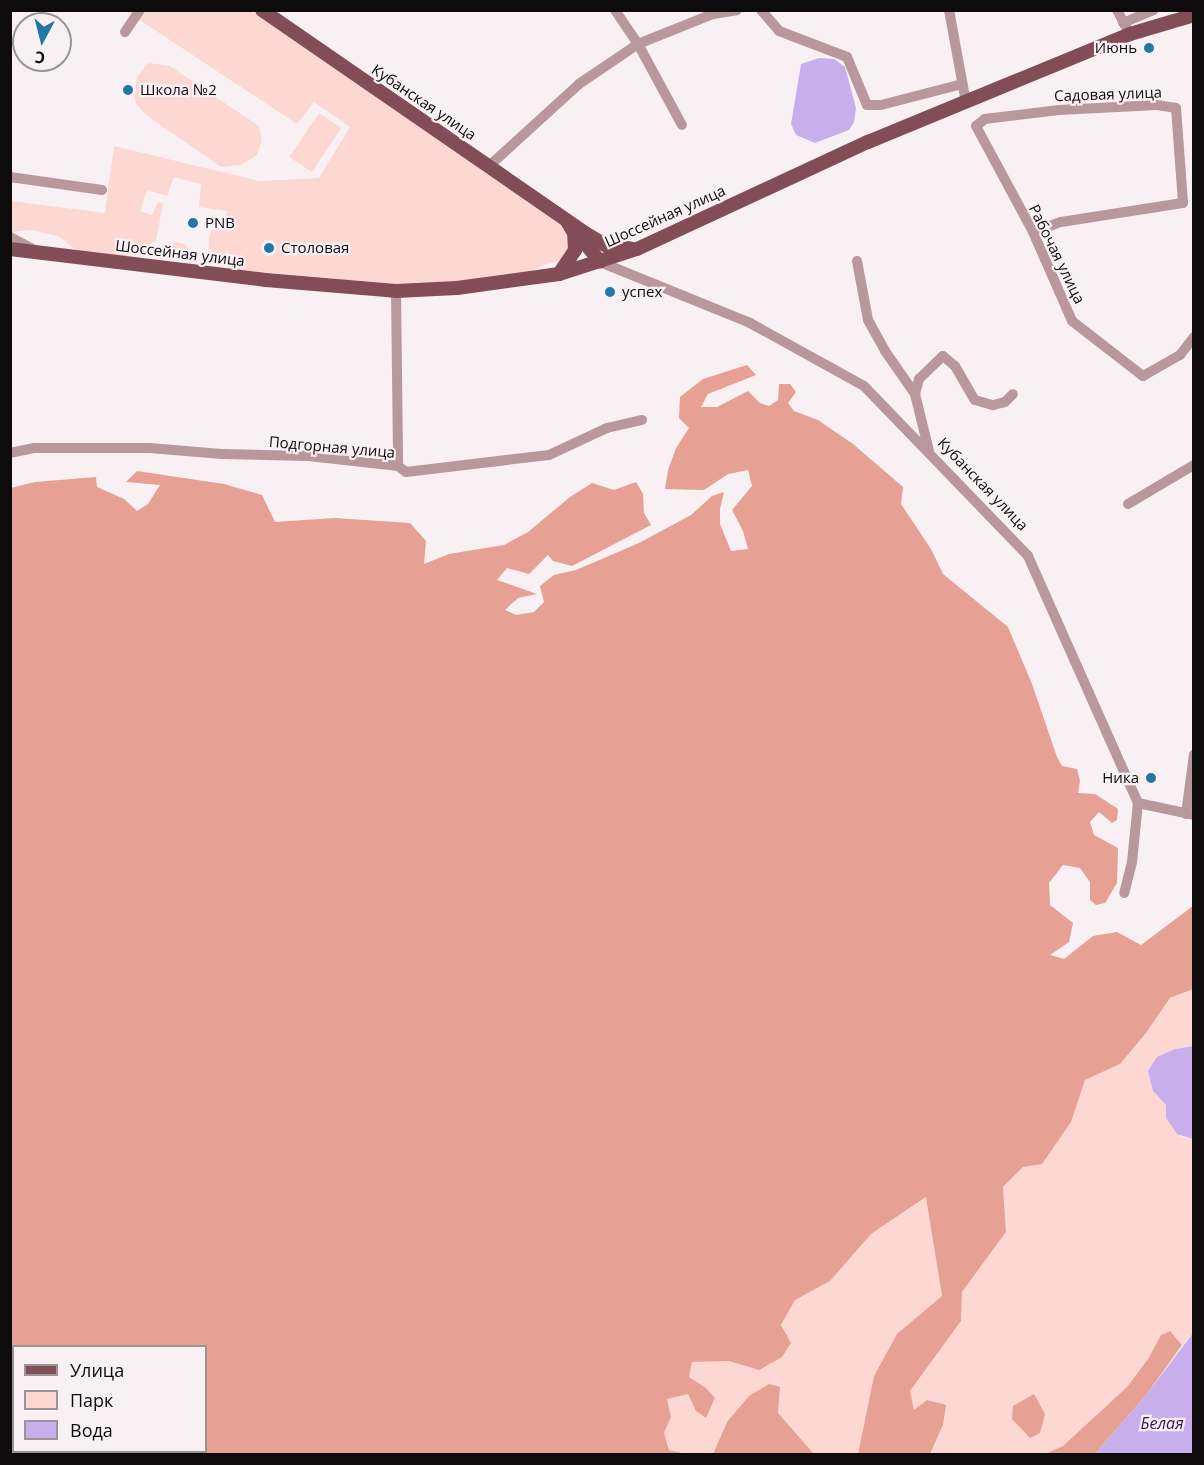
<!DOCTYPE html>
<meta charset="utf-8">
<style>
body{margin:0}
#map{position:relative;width:1204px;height:1465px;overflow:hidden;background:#f9f0f4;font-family:"Open Sans",sans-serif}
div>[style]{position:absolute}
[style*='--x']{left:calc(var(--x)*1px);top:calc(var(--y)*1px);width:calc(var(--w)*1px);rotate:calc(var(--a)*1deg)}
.green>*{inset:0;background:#fdd8d2;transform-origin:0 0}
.forest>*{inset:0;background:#e6a094}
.water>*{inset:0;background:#c8afeb}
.minor>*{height:10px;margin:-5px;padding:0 5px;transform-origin:5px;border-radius:5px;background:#b8989d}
.major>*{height:14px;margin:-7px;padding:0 7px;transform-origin:7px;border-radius:7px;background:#834d57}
.dots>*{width:16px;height:16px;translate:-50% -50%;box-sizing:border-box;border:3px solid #f9f0f4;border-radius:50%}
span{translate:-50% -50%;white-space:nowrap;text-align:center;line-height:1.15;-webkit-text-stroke:4.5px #f9f0f4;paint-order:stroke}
.poi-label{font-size:15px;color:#0e0b0c}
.right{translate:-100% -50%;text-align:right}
.left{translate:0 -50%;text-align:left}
.street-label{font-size:15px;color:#0e0b0c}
.water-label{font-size:16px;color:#371357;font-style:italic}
.frame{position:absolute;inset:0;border:12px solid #0e0b0c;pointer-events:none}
.legend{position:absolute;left:12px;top:1345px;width:195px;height:108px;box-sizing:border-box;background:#f9f0f4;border:2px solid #9b9497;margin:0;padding:8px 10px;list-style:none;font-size:18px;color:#0e0b0c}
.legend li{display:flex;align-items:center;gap:12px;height:30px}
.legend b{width:30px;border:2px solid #9b9497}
.north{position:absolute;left:12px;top:12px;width:60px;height:60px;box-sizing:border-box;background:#f9f0f4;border:2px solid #9b9497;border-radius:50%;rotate:187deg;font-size:16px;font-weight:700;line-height:24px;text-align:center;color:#0e0b0c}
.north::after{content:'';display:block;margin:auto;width:21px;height:27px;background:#2377a7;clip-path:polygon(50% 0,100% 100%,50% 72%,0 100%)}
</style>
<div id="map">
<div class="green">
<i style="clip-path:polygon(126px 11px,251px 11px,563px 224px,572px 242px,564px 260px,543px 265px,528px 273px,450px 283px,394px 284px,237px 270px,221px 265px,209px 249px,209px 236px,212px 230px,225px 230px,227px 211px,199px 207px,201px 184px,174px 177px,167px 196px,147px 190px,140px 211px,152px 215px,158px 202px,163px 204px,156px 241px,124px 257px,79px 252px,58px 236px,31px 230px,13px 232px,11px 230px,10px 201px,105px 213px,114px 146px,259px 181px,319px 178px,350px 127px,314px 102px,297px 124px)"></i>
<i style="clip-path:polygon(149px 63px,170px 66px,259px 126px,262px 141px,257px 155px,241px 165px,221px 167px,146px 115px,136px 104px,134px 93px,137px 77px)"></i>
<i style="left:319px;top:113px;width:27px;height:53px;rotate:34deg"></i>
<i style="clip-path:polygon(175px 242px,185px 244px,193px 257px,164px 252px)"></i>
<i style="clip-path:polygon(1193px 989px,1193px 1046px,1175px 1049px,1153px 1091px,1166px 1105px,1166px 1118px,1182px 1137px,1193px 1139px,1193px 1333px,1182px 1345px,1170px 1331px,1161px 1335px,1148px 1359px,1127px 1387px,1063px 1446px,1045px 1454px,930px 1454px,943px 1425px,913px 1410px,910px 1391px,961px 1321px,962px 1292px,1006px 1232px,1003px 1187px,1071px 1122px,1085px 1080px,1120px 1064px,1146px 1033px,1170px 998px)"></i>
<i style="clip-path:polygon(927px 1197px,942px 1297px,897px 1334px,874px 1376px,858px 1454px,814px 1454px,778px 1413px,780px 1387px,727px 1422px,713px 1454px,686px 1454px,669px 1450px,664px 1433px,671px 1417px,666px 1399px,688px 1394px,696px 1411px,706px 1418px,715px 1398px,706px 1388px,689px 1377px,692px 1362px,729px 1361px,759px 1370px,794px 1300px,830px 1281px,871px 1234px)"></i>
</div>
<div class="forest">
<i style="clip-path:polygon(evenodd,747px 365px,756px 375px,708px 394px,701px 407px,717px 407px,748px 391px,760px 403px,769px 406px,778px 400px,779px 384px,790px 384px,796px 392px,788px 403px,794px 411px,818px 420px,853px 444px,903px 487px,901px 504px,931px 549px,943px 574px,1008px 627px,1032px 684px,1057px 757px,1062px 766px,1077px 769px,1080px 781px,1078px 793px,1095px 794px,1118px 809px,1117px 820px,1112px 823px,1099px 812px,1090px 822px,1094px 835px,1118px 848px,1117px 883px,1105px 903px,1096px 905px,1090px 900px,1090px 882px,1080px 868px,1063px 865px,1049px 883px,1050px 905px,1073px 923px,1069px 942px,1050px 955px,1064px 959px,1093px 936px,1117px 932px,1141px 945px,1193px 906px,1193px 989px,1170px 998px,1146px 1033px,1120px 1064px,1085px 1080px,1071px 1122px,1042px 1164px,1023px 1167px,1003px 1187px,1006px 1232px,962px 1292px,961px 1321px,910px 1391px,914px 1410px,927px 1400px,946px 1405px,943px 1425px,930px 1454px,858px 1454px,874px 1376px,897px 1334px,942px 1296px,926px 1197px,871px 1234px,830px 1281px,795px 1300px,781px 1325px,791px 1343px,782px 1357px,759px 1370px,729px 1361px,692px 1362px,689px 1377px,706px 1388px,715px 1398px,706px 1418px,696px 1411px,688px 1394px,667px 1399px,671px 1417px,664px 1433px,669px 1450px,686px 1454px,11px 1454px,11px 488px,35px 482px,96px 477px,97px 487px,124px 499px,137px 511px,148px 504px,160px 485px,126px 482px,137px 471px,224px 484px,262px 495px,275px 522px,335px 518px,410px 523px,426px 541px,424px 564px,449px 554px,504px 545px,528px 532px,570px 497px,592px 483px,614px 490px,636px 482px,643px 494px,644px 513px,651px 525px,572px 566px,553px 561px,548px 555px,529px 574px,507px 568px,497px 580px,537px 594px,518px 598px,505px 610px,516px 615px,534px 612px,544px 602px,540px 586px,554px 575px,576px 570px,639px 543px,691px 515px,712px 496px,724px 492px,720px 509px,720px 524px,731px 551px,748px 549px,743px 531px,732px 510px,752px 486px,748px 470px,728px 474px,704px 490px,665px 489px,668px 470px,676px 448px,689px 428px,679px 418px,680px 397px,703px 379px,747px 365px,14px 1346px,206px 1346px,206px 1452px,14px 1452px,14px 1346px)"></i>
<i style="clip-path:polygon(1170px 1331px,1182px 1345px,1147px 1394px,1095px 1454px,1045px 1454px,1063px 1446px,1127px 1387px,1148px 1359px,1161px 1335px)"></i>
<i style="clip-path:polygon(769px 1384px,780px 1387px,778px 1413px,814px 1454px,713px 1454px,727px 1422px,749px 1396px)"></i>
<i style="clip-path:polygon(1034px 1394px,1045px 1414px,1040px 1433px,1030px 1438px,1012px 1419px,1013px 1406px)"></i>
</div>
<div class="water">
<i style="clip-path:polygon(819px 58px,834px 59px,845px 67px,856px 108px,854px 122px,849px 130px,815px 143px,796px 135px,791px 124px,801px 64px)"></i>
<i style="clip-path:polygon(1193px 1046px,1194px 1139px,1193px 1139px,1177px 1134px,1166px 1118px,1166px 1105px,1153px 1091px,1148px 1071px,1157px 1057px,1175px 1049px)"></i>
<i style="clip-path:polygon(1193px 1333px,1193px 1454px,1095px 1454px,1147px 1394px)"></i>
</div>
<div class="minor">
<i style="--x:615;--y:10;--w:41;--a:55.9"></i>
<i style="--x:638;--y:44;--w:92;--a:61.5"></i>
<i style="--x:761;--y:10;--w:28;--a:49"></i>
<i style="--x:779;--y:31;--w:73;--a:20.9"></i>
<i style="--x:847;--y:57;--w:52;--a:67.4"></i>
<i style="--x:867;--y:105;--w:14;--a:0"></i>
<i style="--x:881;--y:105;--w:84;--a:-14.5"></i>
<i style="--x:949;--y:10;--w:95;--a:79.6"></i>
<i style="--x:1117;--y:10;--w:21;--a:62"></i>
<i style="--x:1123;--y:23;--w:33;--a:-23"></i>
<i style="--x:125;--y:32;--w:27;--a:-56"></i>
<i style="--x:489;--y:166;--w:122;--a:-42.3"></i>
<i style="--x:579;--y:84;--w:71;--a:-34.1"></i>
<i style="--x:638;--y:44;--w:81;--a:-21.8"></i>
<i style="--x:713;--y:14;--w:24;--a:-9"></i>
<i style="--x:10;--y:177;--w:93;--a:8"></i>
<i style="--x:1033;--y:232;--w:30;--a:-20"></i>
<i style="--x:1061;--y:222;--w:123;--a:-8.9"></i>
<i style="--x:1183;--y:203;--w:95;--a:-94.2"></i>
<i style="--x:1176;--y:108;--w:20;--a:-171"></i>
<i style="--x:1156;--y:105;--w:97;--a:177"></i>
<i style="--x:1059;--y:110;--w:75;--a:173.1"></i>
<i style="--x:985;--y:119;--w:11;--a:142"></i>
<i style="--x:976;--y:126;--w:120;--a:61.7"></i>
<i style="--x:1033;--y:232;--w:97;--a:66.3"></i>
<i style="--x:1072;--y:321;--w:90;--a:37.8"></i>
<i style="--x:1143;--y:376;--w:43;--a:-29.6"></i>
<i style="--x:1180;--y:355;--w:23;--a:-52"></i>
<i style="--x:10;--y:237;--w:26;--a:28"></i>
<i style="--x:857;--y:261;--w:60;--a:79.4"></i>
<i style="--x:868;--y:320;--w:35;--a:61"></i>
<i style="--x:885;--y:351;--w:52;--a:55.1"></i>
<i style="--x:915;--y:394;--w:59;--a:76.2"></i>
<i style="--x:600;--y:262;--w:162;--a:22.1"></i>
<i style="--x:750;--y:323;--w:130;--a:28.9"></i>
<i style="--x:864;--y:386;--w:236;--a:46"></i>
<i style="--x:1028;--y:556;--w:270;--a:66"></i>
<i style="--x:1138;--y:803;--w:59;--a:95.8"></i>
<i style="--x:1132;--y:862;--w:32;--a:104"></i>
<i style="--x:396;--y:291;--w:175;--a:89.3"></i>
<i style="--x:915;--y:394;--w:16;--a:-75"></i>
<i style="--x:919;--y:379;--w:33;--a:-44"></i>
<i style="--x:943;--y:356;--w:16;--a:40"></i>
<i style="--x:955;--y:366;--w:39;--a:60"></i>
<i style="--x:975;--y:400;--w:19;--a:16"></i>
<i style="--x:993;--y:405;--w:12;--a:-14"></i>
<i style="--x:1005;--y:402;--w:11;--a:-45"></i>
<i style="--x:10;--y:453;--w:25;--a:-12"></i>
<i style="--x:34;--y:448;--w:116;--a:0"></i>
<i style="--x:150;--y:448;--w:72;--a:4.8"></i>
<i style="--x:222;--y:454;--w:86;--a:1.3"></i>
<i style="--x:308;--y:456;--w:91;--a:6.3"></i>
<i style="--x:398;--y:466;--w:10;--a:37"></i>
<i style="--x:406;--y:472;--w:144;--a:-6.8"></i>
<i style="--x:549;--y:455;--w:64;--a:-25"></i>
<i style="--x:607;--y:428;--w:36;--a:-13"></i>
<i style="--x:1128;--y:504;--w:77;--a:-30.6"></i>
<i style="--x:1138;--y:803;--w:57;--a:12.1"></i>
<i style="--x:1186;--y:814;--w:60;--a:-82.3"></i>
</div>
<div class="major">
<i style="--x:262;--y:10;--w:393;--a:34.6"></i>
<i style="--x:585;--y:233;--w:23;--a:31"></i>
<i style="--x:605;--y:245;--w:27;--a:8"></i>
<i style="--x:576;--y:232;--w:38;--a:51"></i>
<i style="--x:10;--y:249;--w:258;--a:6.9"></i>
<i style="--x:266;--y:280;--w:130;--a:4.8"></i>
<i style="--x:396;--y:291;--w:61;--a:-2.8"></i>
<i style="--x:457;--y:288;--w:103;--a:-7.8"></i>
<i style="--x:559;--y:274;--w:82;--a:-17.8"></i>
<i style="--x:637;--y:249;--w:255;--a:-24.9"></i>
<i style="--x:868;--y:142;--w:283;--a:-22.4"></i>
<i style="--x:1130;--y:34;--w:67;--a:-16.5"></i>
<i style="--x:559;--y:274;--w:29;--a:-56"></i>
<i style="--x:575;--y:250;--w:17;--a:-93"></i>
<i style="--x:574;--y:233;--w:12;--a:-121"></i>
</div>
<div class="dots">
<i style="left:1149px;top:48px;background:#2377a7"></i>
<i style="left:128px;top:90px;background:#2377a7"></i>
<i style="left:193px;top:223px;background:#2377a7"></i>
<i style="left:269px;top:248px;background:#2377a7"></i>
<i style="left:610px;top:292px;background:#2377a7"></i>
<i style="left:1151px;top:778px;background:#2377a7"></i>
</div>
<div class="poi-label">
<span class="right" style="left:1137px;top:48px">Июнь</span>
<span class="left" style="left:140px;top:90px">Школа №2</span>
<span class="left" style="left:205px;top:223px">PNB</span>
<span class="left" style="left:281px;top:248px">Столовая</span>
<span class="left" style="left:622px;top:292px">успех</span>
<span class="right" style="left:1139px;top:778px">Ника</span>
</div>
<div class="street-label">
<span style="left:1108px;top:94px;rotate:-2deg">Садовая улица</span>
<span style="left:424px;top:102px;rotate:34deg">Кубанская улица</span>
<span style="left:665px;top:216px;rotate:-24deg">Шоссейная улица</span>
<span style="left:180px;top:253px;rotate:7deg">Шоссейная улица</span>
<span style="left:1057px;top:254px;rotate:64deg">Рабочая улица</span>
<span style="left:332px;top:447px;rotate:5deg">Подгорная улица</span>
<span style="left:983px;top:484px;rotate:46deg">Кубанская улица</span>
</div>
<div class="water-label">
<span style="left:1162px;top:1423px">Белая</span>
</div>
<div class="frame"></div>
<ul class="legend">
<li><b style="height:8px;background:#834d57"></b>Улица</li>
<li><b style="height:16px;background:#fdd8d2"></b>Парк</li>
<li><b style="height:16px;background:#c8afeb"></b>Вода</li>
</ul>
<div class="north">С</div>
</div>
